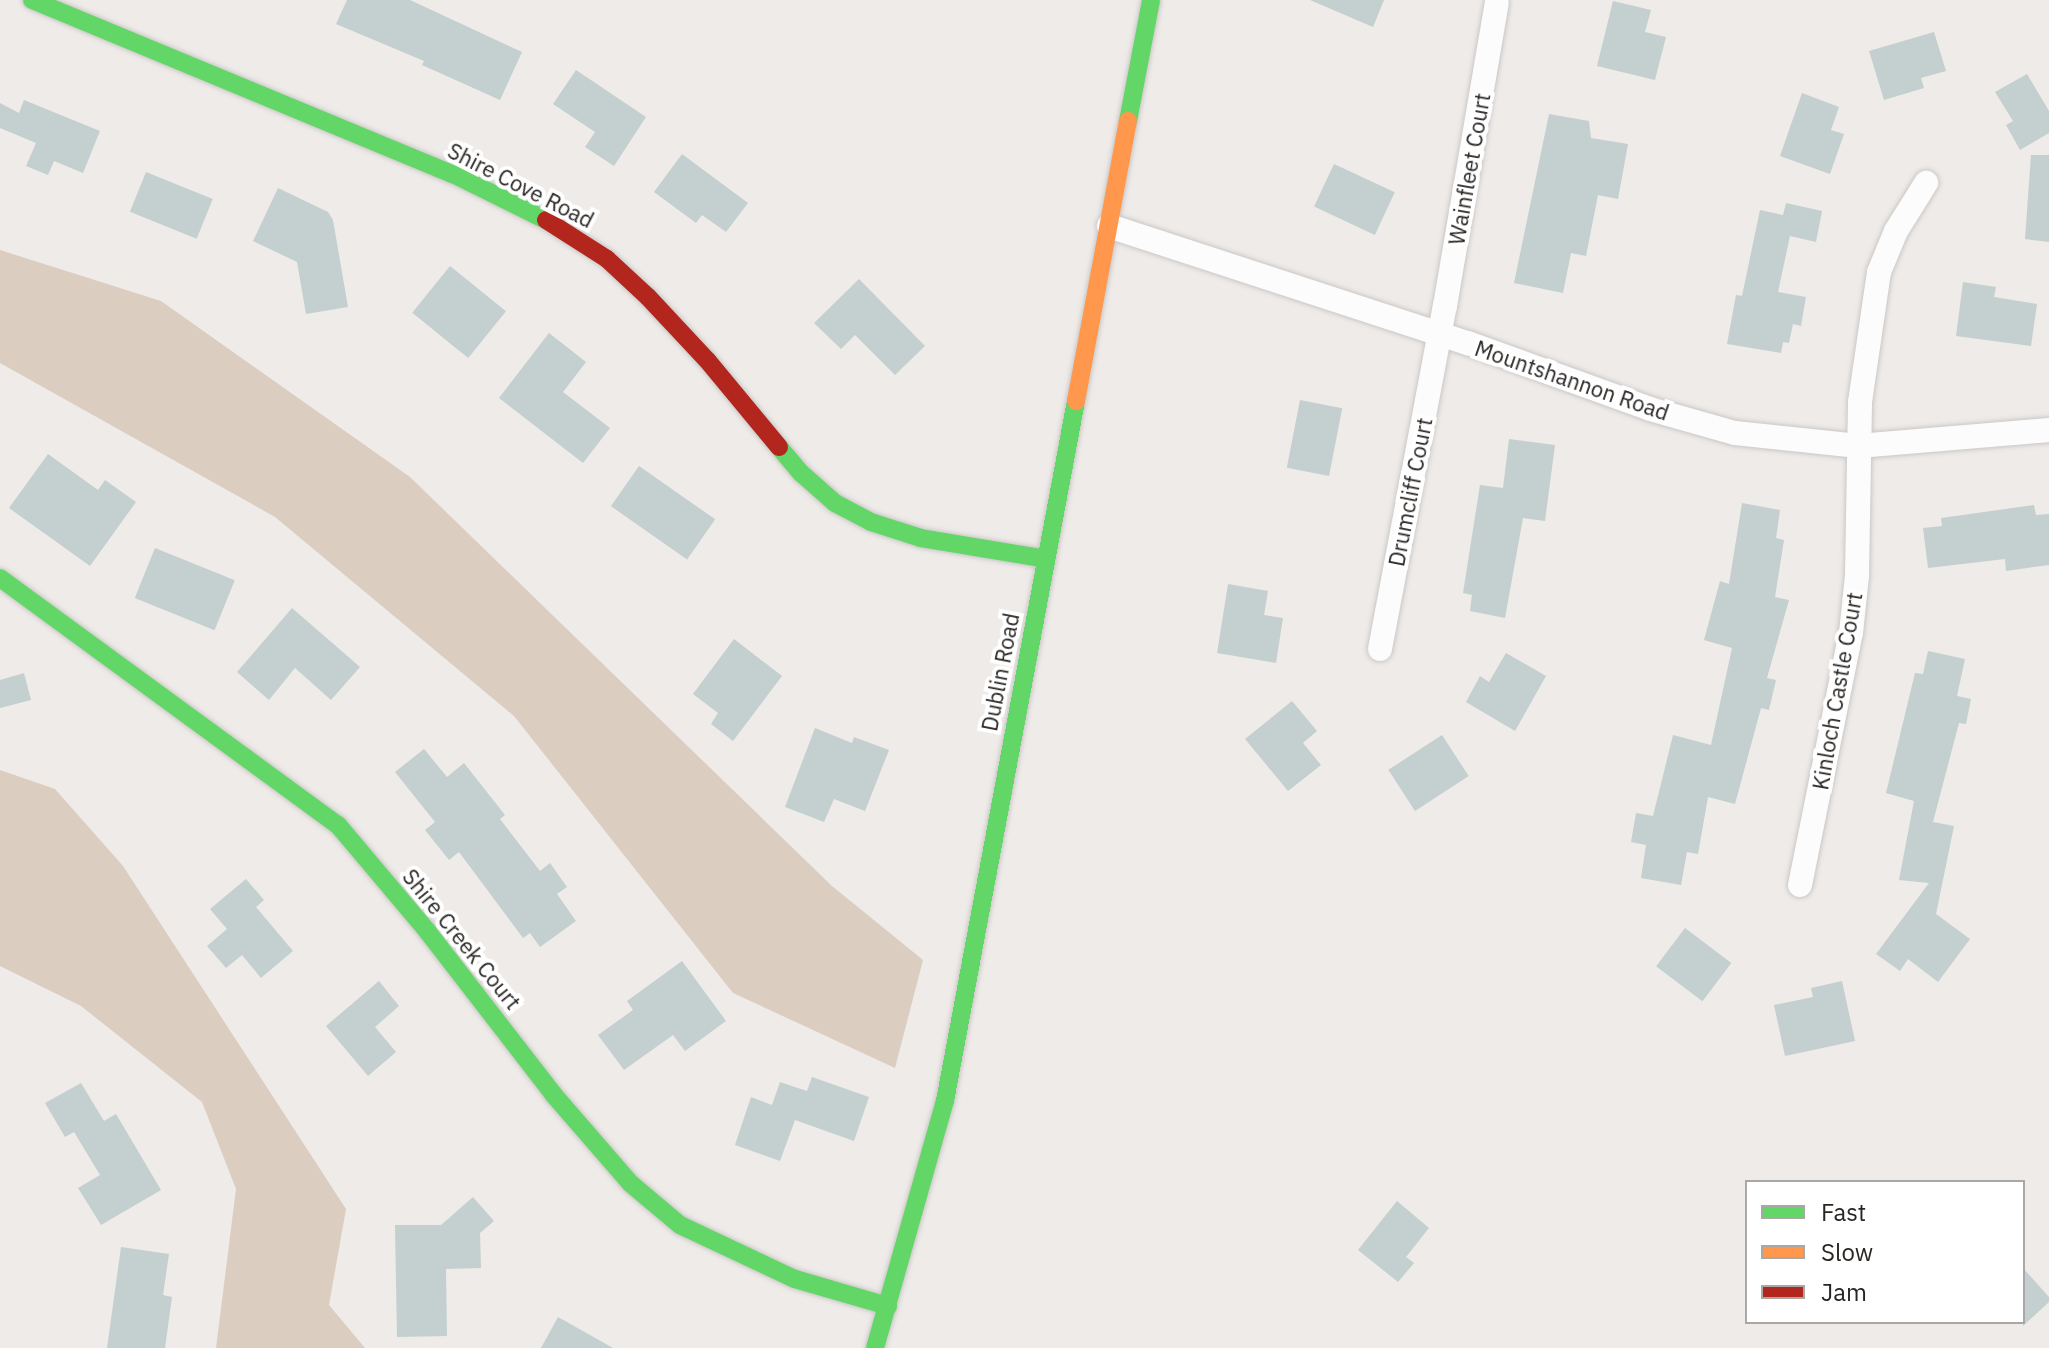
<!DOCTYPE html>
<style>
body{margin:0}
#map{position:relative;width:2049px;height:1348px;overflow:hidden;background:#eeebe9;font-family:"IBM Plex Sans",sans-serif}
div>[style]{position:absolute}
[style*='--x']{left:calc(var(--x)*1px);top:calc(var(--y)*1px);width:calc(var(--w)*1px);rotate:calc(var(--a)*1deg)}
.green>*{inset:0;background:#dccdc1}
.building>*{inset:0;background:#c4cfcf;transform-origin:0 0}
.roads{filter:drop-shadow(0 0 2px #cac8c6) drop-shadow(0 0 2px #cac8c6)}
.street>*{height:24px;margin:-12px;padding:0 12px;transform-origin:12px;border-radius:12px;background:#fcfcfc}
.fast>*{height:18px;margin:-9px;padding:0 9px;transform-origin:9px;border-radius:9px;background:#63d668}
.slow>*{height:18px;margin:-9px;padding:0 9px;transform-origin:9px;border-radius:9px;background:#ff974d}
.jam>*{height:18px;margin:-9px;padding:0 9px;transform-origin:9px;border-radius:9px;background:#b3261e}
span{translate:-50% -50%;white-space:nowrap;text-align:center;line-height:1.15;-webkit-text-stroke:8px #fff;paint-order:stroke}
.street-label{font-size:22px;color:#282523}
.legend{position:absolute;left:1745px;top:1180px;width:280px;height:144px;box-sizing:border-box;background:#fff;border:2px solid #a9a8a7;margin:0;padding:10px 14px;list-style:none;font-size:24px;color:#282523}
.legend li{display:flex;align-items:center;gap:16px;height:40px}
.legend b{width:40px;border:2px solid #a9a8a7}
</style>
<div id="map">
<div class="green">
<i style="clip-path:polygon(0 250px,161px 301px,410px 477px,832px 886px,923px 960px,895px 1068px,733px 993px,514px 716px,275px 517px,0 363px)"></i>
<i style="clip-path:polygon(0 770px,55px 789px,123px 866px,346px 1209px,329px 1305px,365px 1348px,216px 1348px,236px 1189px,202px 1102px,81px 1006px,0 966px)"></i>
</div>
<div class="building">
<i style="clip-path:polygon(347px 0,410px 0,522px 52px,500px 100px,422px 65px,424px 61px,336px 24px)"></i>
<i style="clip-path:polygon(1310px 0,1384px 0,1373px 27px)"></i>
<i style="clip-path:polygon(1613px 1px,1651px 10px,1645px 32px,1666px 37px,1655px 80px,1597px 66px)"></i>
<i style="clip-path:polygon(1934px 32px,1946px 71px,1921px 78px,1924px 88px,1884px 100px,1869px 51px)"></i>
<i style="clip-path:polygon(576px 70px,646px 117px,614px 166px,585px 147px,595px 132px,553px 104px)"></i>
<i style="clip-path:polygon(2027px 74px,2049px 111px,2049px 133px,2020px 150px,2006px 125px,2013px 121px,1995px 92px)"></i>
<i style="clip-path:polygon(1802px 93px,1839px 107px,1831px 130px,1844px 134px,1830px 174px,1780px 156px)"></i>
<i style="clip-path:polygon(24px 100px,100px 131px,83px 173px,54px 161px,48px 175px,26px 166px,36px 143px,0 128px,0 103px,19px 113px)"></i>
<i style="clip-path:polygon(1549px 114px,1589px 121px,1591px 138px,1628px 144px,1618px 199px,1598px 195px,1586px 256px,1571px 253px,1563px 293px,1514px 283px)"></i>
<i style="clip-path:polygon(682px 154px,748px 203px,726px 232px,702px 215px,696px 223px,654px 192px)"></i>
<i style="clip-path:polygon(2031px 155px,2049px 155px,2049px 242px,2025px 239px)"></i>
<i style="left:1334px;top:164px;width:67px;height:47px;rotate:25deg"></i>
<i style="left:146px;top:172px;width:72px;height:43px;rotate:22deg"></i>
<i style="clip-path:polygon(278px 188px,328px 212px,333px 220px,348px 307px,306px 314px,297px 262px,253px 241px)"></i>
<i style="clip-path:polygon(1786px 203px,1822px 211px,1816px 242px,1790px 236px,1778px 292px,1806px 297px,1801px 326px,1793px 324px,1789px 343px,1783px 342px,1781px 353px,1727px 344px,1736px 295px,1742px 296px,1760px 210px,1783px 215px)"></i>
<i style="left:450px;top:266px;width:72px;height:60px;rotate:39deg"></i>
<i style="clip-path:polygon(859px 279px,925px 346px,895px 375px,855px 335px,841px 349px,814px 323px)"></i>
<i style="clip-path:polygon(1963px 282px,1996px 287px,1994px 297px,2037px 304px,2031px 346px,1956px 336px)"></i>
<i style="clip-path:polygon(549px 333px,586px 362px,563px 392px,610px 428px,583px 463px,499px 398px)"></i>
<i style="left:1300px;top:400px;width:43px;height:69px;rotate:11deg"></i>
<i style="clip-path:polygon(1509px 439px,1555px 445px,1545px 521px,1523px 518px,1505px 618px,1470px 611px,1472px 595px,1463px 593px,1480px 485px,1503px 488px)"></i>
<i style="clip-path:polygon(48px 454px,98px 490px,105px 480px,136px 502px,90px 566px,9px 508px)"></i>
<i style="left:639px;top:466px;width:93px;height:49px;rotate:35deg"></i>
<i style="clip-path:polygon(1742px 503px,1780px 510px,1776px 538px,1784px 540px,1775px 597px,1789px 600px,1767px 678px,1776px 680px,1769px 710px,1761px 708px,1735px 804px,1708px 797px,1698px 854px,1687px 852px,1681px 885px,1641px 878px,1646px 845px,1631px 842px,1636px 813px,1653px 816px,1673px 735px,1711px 745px,1732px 648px,1704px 640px,1720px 581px,1729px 584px)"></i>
<i style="clip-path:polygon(2034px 505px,2036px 515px,2049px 514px,2049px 565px,2006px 571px,2005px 559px,1928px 568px,1923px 528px,1942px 526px,1941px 518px)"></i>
<i style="left:155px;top:548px;width:86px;height:54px;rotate:22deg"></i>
<i style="clip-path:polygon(1228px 584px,1268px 591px,1264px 615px,1283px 618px,1276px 663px,1217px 653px)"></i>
<i style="clip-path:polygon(292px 608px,360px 667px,331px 700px,295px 668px,269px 700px,237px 672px)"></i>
<i style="clip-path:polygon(734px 639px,782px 676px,733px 741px,711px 724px,718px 713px,693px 694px)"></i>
<i style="clip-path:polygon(1928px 651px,1965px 659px,1957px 696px,1971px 699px,1966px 724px,1959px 723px,1933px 822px,1954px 826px,1936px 914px,1970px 939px,1938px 982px,1908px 959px,1900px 971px,1876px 954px,1929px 883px,1899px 880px,1914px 801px,1886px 793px,1915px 673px,1923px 674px)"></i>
<i style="clip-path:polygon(1506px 653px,1546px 676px,1515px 731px,1466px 702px,1480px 676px,1489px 682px)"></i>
<i style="clip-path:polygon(24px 673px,31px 700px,0 708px,0 680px)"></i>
<i style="clip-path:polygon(1292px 701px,1317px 731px,1303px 743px,1321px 765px,1288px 791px,1245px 739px)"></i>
<i style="clip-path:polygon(815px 728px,852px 743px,854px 737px,889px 750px,865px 811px,834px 799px,824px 822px,785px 807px)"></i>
<i style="left:1442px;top:735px;width:49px;height:64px;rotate:57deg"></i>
<i style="clip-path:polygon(424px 749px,447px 777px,464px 763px,505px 815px,500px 819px,540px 871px,550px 863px,567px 887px,557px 894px,576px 921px,540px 947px,530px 933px,523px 938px,459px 852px,449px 860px,425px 830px,435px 822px,395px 772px)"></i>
<i style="clip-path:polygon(246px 879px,264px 900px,256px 907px,293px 951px,261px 978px,242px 955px,226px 968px,207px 946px,227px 929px,210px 909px)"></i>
<i style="left:1685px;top:928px;width:58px;height:48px;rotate:37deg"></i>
<i style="clip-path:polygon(682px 961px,726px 1021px,685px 1051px,673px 1035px,624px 1070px,598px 1035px,633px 1010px,627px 1001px)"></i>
<i style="clip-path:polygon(379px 981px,399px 1006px,375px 1027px,396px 1052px,368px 1076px,326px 1026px)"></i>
<i style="clip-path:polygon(1842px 981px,1855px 1041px,1785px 1056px,1774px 1005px,1813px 997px,1811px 988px)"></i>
<i style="clip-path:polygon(812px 1077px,869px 1097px,854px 1141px,795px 1120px,780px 1161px,735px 1145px,751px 1097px,772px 1105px,780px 1082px,807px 1091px)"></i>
<i style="clip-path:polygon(81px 1083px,104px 1121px,116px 1114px,161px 1190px,101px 1225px,78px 1188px,100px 1175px,74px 1132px,65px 1137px,45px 1103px)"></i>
<i style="clip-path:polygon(473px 1197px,494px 1221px,480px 1233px,481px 1268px,446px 1269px,447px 1336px,397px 1337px,395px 1225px,441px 1225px)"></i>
<i style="clip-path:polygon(1397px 1201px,1429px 1228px,1406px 1257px,1414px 1263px,1398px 1282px,1358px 1250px)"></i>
<i style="clip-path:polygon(121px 1247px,169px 1254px,163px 1295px,172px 1297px,165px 1348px,107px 1348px)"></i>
<i style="clip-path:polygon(2023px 1268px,2049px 1297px,2049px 1302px,2023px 1326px)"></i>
<i style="clip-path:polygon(558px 1317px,613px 1348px,541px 1348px)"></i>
</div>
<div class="roads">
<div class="street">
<i style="--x:1109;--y:226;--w:378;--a:18.1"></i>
<i style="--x:1468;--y:343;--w:194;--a:19.9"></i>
<i style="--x:1650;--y:409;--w:88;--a:15.8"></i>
<i style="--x:1735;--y:433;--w:124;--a:6"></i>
<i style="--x:1858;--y:446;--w:192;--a:-4.8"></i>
<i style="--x:1380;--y:649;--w:349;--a:-79.3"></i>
<i style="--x:1445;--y:306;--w:307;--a:-80.3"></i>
<i style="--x:1800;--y:885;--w:257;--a:-78.6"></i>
<i style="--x:1851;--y:633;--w:57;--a:-84"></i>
<i style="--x:1857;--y:576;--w:174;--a:-89"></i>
<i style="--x:1860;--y:402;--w:131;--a:-81.7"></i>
<i style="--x:1879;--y:272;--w:44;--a:-67.5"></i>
<i style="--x:1896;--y:231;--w:57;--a:-58"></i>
</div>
<div class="fast">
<i style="--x:32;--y:0;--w:456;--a:22.5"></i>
<i style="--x:453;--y:174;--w:104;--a:26.3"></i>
<i style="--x:1128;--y:121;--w:123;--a:-79.2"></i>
<i style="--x:779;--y:447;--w:34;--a:50"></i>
<i style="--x:801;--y:473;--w:45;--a:41.4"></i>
<i style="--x:835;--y:503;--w:41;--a:27.8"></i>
<i style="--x:871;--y:522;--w:52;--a:17.7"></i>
<i style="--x:921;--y:538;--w:127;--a:9.5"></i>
<i style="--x:0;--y:578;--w:419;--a:36.2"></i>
<i style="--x:338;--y:825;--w:140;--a:49.9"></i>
<i style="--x:428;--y:932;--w:205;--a:52.3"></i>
<i style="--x:553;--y:1094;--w:118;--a:49.1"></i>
<i style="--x:630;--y:1183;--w:65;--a:40"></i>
<i style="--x:680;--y:1225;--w:127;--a:25.2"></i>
<i style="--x:795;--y:1279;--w:97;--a:16.2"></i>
<i style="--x:875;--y:1348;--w:257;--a:-74.2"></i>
<i style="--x:945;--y:1101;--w:712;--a:-79.4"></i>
</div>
<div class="slow">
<i style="--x:1076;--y:401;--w:285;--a:-79.5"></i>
</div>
<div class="jam">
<i style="--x:546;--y:220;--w:72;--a:32.6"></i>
<i style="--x:607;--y:259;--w:56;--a:42.8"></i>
<i style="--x:648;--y:297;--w:86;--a:46.9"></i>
<i style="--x:707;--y:360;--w:113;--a:50.4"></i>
</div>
</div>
<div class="street-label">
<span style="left:1469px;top:169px;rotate:-80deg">Wainfleet Court</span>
<span style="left:521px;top:185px;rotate:27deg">Shire Cove Road</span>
<span style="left:1572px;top:380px;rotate:19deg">Mountshannon Road</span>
<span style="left:1410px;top:492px;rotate:-79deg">Drumcliff Court</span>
<span style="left:1000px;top:672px;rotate:-79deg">Dublin Road</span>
<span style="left:1837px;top:691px;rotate:-80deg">Kinloch Castle Court</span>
<span style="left:462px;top:939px;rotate:51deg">Shire Creek Court</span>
</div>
<ul class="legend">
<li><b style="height:10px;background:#63d668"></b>Fast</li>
<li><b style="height:10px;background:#ff974d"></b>Slow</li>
<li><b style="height:10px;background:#b3261e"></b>Jam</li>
</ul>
</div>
